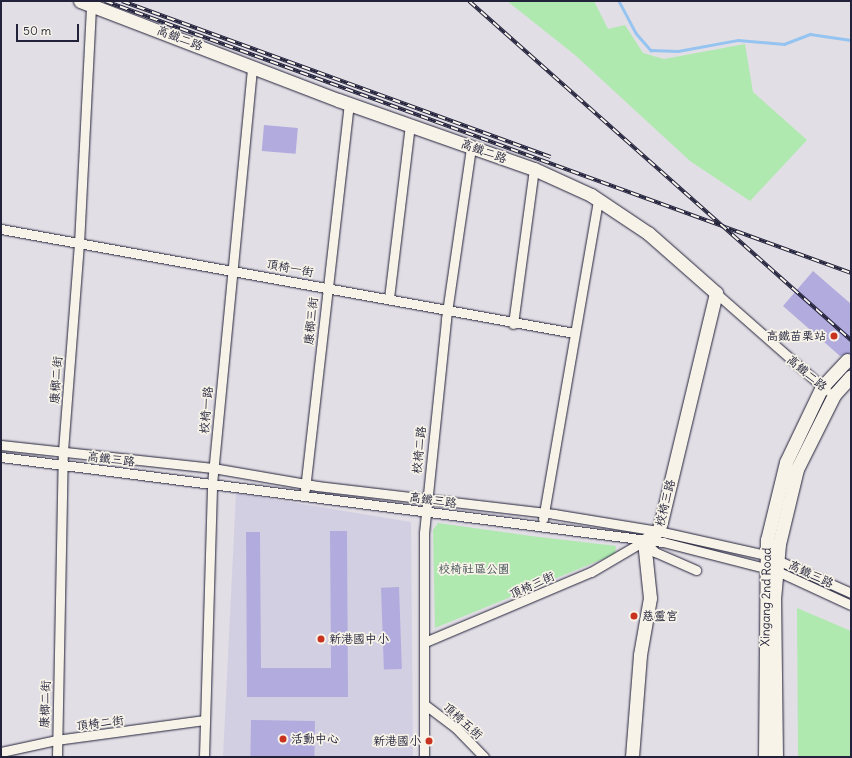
<!DOCTYPE html>
<meta charset="utf-8">
<style>
body{margin:0}
#map{position:relative;width:852px;height:758px;overflow:hidden;background:#e2dee5;font-family:Delius,"LXGW WenKai TC",sans-serif}
div>[style]{position:absolute}
[style*='--x']{left:calc(var(--x)*1px);top:calc(var(--y)*1px);width:calc(var(--w)*1px);rotate:calc(var(--a)*1deg)}
.built>*{inset:0;background:#d3cfe3}
.green>*{inset:0;background:#afe9af}
.stream>*{height:2.5px;margin:-1.25px;padding:0 1.25px;transform-origin:1.25px;border-radius:1.25px;background:#96c4f1}
.building>*{inset:0;background:#b1acdd;transform-origin:0 0}
.roads{filter:drop-shadow(0 0 1px #22223b) drop-shadow(0 0 1px #22223b)}
.street>*{height:9px;margin:-4.5px;padding:0 4.5px;transform-origin:4.5px;border-radius:4.5px;background:#f7f3e8}
.secondary>*{height:13px;margin:-6.5px;padding:0 6.5px;transform-origin:6.5px;border-radius:6.5px;background:#f7f3e8}
.rail>*{height:4px;margin-top:-2px;transform-origin:0;background:repeating-linear-gradient(90deg,#f7f3e8 0 8px,#22223b 0 16px);box-sizing:border-box;border-block:1px solid #22223b}
.dots>*{width:11px;height:11px;translate:-50% -50%;box-sizing:border-box;border:2px solid #f7f3e8;border-radius:50%}
span{translate:-50% -50%;white-space:nowrap;text-align:center;line-height:1.15;-webkit-text-stroke:3.5px #f7f3e8;paint-order:stroke}
.street-label{font-size:12px;color:#22223b}
.poi-label{font-size:12px;color:#22223b}
.right{translate:-100% -50%;text-align:right}
.left{translate:0 -50%;text-align:left}
.park-label{font-size:12px;color:#455458}
.frame{position:absolute;inset:0;border:2px solid #22223b;pointer-events:none}
.scale{position:absolute;left:16px;top:24px;width:63px;height:18px;box-sizing:border-box;border:2px solid #22223b;border-top:0;padding-left:5px;font-size:12px;line-height:14px;white-space:nowrap;color:#22223b;-webkit-text-stroke:3px #f7f3e8;paint-order:stroke}
</style>
<div id="map">
<div class="built">
<i style="clip-path:polygon(236px 493px,411px 522px,413px 757px,223px 757px)"></i>
</div>
<div class="green">
<i style="clip-path:polygon(507px 1px,594px 1px,608px 29px,625px 25px,643px 53px,664px 59px,745px 44px,753px 92px,807px 140px,750px 201px,690px 161px,575px 55px)"></i>
<i style="clip-path:polygon(438px 523px,531px 536px,616px 546px,615px 554px,435px 628px,433px 530px)"></i>
<i style="clip-path:polygon(797px 608px,851px 631px,851px 757px,798px 757px)"></i>
</div>
<div class="stream">
<i style="--x:619;--y:1;--w:36;--a:62"></i>
<i style="--x:636;--y:33;--w:23;--a:49"></i>
<i style="--x:651;--y:50;--w:27;--a:2"></i>
<i style="--x:678;--y:51;--w:61;--a:-10.4"></i>
<i style="--x:738;--y:40;--w:46;--a:5"></i>
<i style="--x:784;--y:44;--w:28;--a:-21"></i>
<i style="--x:810;--y:34;--w:41;--a:8.3"></i>
</div>
<div class="building">
<i style="left:264px;top:125px;width:34px;height:26px;rotate:5deg"></i>
<i style="clip-path:polygon(813px 271px,851px 304px,851px 353px,840px 356px,783px 306px)"></i>
<i style="clip-path:polygon(330px 531px,347px 531px,348px 697px,247px 697px,246px 532px,260px 532px,261px 668px,331px 668px)"></i>
<i style="left:399px;top:587px;width:82px;height:18px;rotate:88deg"></i>
<i style="left:251px;top:720px;width:64px;height:37px;rotate:1deg"></i>
</div>
<div class="roads">
<div class="street">
<i style="--x:1;--y:229;--w:582;--a:10.29"></i>
<i style="--x:716;--y:293;--w:147;--a:41.4"></i>
<i style="--x:389;--y:298;--w:175;--a:-83.1"></i>
<i style="--x:513;--y:324;--w:156;--a:-82.3"></i>
<i style="--x:1;--y:445;--w:213;--a:6.2"></i>
<i style="--x:213;--y:468;--w:106;--a:9.8"></i>
<i style="--x:317;--y:486;--w:239;--a:6.7"></i>
<i style="--x:554;--y:514;--w:105;--a:9.3"></i>
<i style="--x:658;--y:531;--w:111;--a:12.5"></i>
<i style="--x:766;--y:555;--w:93;--a:24.1"></i>
<i style="--x:1;--y:457;--w:667;--a:7.32"></i>
<i style="--x:663;--y:542;--w:118;--a:14.3"></i>
<i style="--x:777;--y:571;--w:81;--a:24.7"></i>
<i style="--x:305;--y:489;--w:388;--a:-83.5"></i>
<i style="--x:543;--y:519;--w:325;--a:-80.2"></i>
<i style="--x:425;--y:642;--w:180;--a:-22.9"></i>
<i style="--x:591;--y:572;--w:61;--a:-30.3"></i>
<i style="--x:644;--y:541;--w:16;--a:45"></i>
<i style="--x:655;--y:552;--w:45;--a:23.7"></i>
<i style="--x:424;--y:704;--w:39;--a:37"></i>
<i style="--x:455;--y:727;--w:42;--a:46"></i>
<i style="--x:1;--y:752;--w:56;--a:-12.3"></i>
<i style="--x:56;--y:740;--w:148;--a:-7.7"></i>
<i style="--x:57;--y:757;--w:306;--a:-88.9"></i>
<i style="--x:63;--y:451;--w:208;--a:-85.6"></i>
<i style="--x:79;--y:244;--w:239;--a:-87.1"></i>
<i style="--x:204;--y:757;--w:273;--a:-88.3"></i>
<i style="--x:212;--y:484;--w:420;--a:-84.5"></i>
<i style="--x:424;--y:757;--w:224;--a:-90"></i>
<i style="--x:424;--y:533;--w:215;--a:-84.1"></i>
<i style="--x:446;--y:319;--w:174;--a:-81.7"></i>
</div>
<div class="secondary">
<i style="--x:80;--y:1;--w:276;--a:21"></i>
<i style="--x:338;--y:100;--w:208;--a:19.4"></i>
<i style="--x:534;--y:169;--w:63;--a:24.5"></i>
<i style="--x:591;--y:195;--w:69;--a:33.7"></i>
<i style="--x:648;--y:233;--w:91;--a:41.4"></i>
<i style="--x:716;--y:293;--w:236;--a:103.5"></i>
<i style="--x:661;--y:522;--w:9;--a:108"></i>
<i style="--x:658;--y:531;--w:17;--a:144"></i>
<i style="--x:644;--y:541;--w:57;--a:84"></i>
<i style="--x:650;--y:598;--w:58;--a:100"></i>
<i style="--x:640;--y:655;--w:102;--a:94.5"></i>
<i style="--x:765;--y:757;--w:217;--a:-89.5"></i>
<i style="--x:767;--y:540;--w:80;--a:-76.3"></i>
<i style="--x:786;--y:462;--w:83;--a:-64.4"></i>
<i style="--x:822;--y:387;--w:37;--a:-47"></i>
<i style="--x:776;--y:757;--w:158;--a:-90.7"></i>
<i style="--x:774;--y:599;--w:55;--a:-84.8"></i>
<i style="--x:779;--y:544;--w:77;--a:-76.5"></i>
<i style="--x:797;--y:469;--w:83;--a:-63.4"></i>
<i style="--x:834;--y:395;--w:25;--a:-48"></i>
</div>
</div>
<div class="rail">
<i style="--x:105;--y:1;--w:794;--a:20.03"></i>
<i style="--x:122;--y:1;--w:456;--a:20"></i>
<i style="--x:469;--y:1;--w:511;--a:41.59"></i>
</div>
<div class="dots">
<i style="left:834px;top:336px;background:#c8321e"></i>
<i style="left:634px;top:616px;background:#c8321e"></i>
<i style="left:321px;top:639px;background:#c8321e"></i>
<i style="left:283px;top:739px;background:#c8321e"></i>
<i style="left:429px;top:741px;background:#c8321e"></i>
</div>
<div class="street-label">
<span style="left:180px;top:38px;rotate:21deg">高鐵二路</span>
<span style="left:484px;top:151px;rotate:20deg">高鐵二路</span>
<span style="left:290px;top:268px;rotate:11deg">頂椅一街</span>
<span style="left:311px;top:321px;rotate:-84deg">康榔三街</span>
<span style="left:807px;top:373px;rotate:40deg">高鐵二路</span>
<span style="left:56px;top:380px;rotate:-86deg">康榔二街</span>
<span style="left:206px;top:410px;rotate:-85deg">校椅一路</span>
<span style="left:419px;top:450px;rotate:-84deg">校椅二路</span>
<span style="left:111px;top:459px;rotate:7deg">高鐵三路</span>
<span style="left:433px;top:500px;rotate:8deg">高鐵三路</span>
<span style="left:665px;top:503px;rotate:-76deg">校椅三路</span>
<span style="left:811px;top:574px;rotate:25deg">高鐵三路</span>
<span style="left:532px;top:585px;rotate:-24deg">頂椅三街</span>
<span style="left:766px;top:597px;rotate:-89deg">Xingang 2nd Road</span>
<span style="left:45px;top:704px;rotate:-88deg">康榔二街</span>
<span style="left:463px;top:721px;rotate:42deg">頂椅五街</span>
<span style="left:100px;top:723px;rotate:-7deg">頂椅二街</span>
</div>
<div class="poi-label">
<span class="right" style="left:826px;top:336px">高鐵苗栗站</span>
<span class="left" style="left:642px;top:616px">慈靈宮</span>
<span class="left" style="left:329px;top:639px">新港國中小</span>
<span class="left" style="left:291px;top:739px">活動中心</span>
<span class="right" style="left:421px;top:741px">新港國小</span>
</div>
<div class="park-label">
<span style="left:474px;top:569px">校椅社區公園</span>
</div>
<div class="frame"></div>
<div class="scale">50 m</div>
</div>
